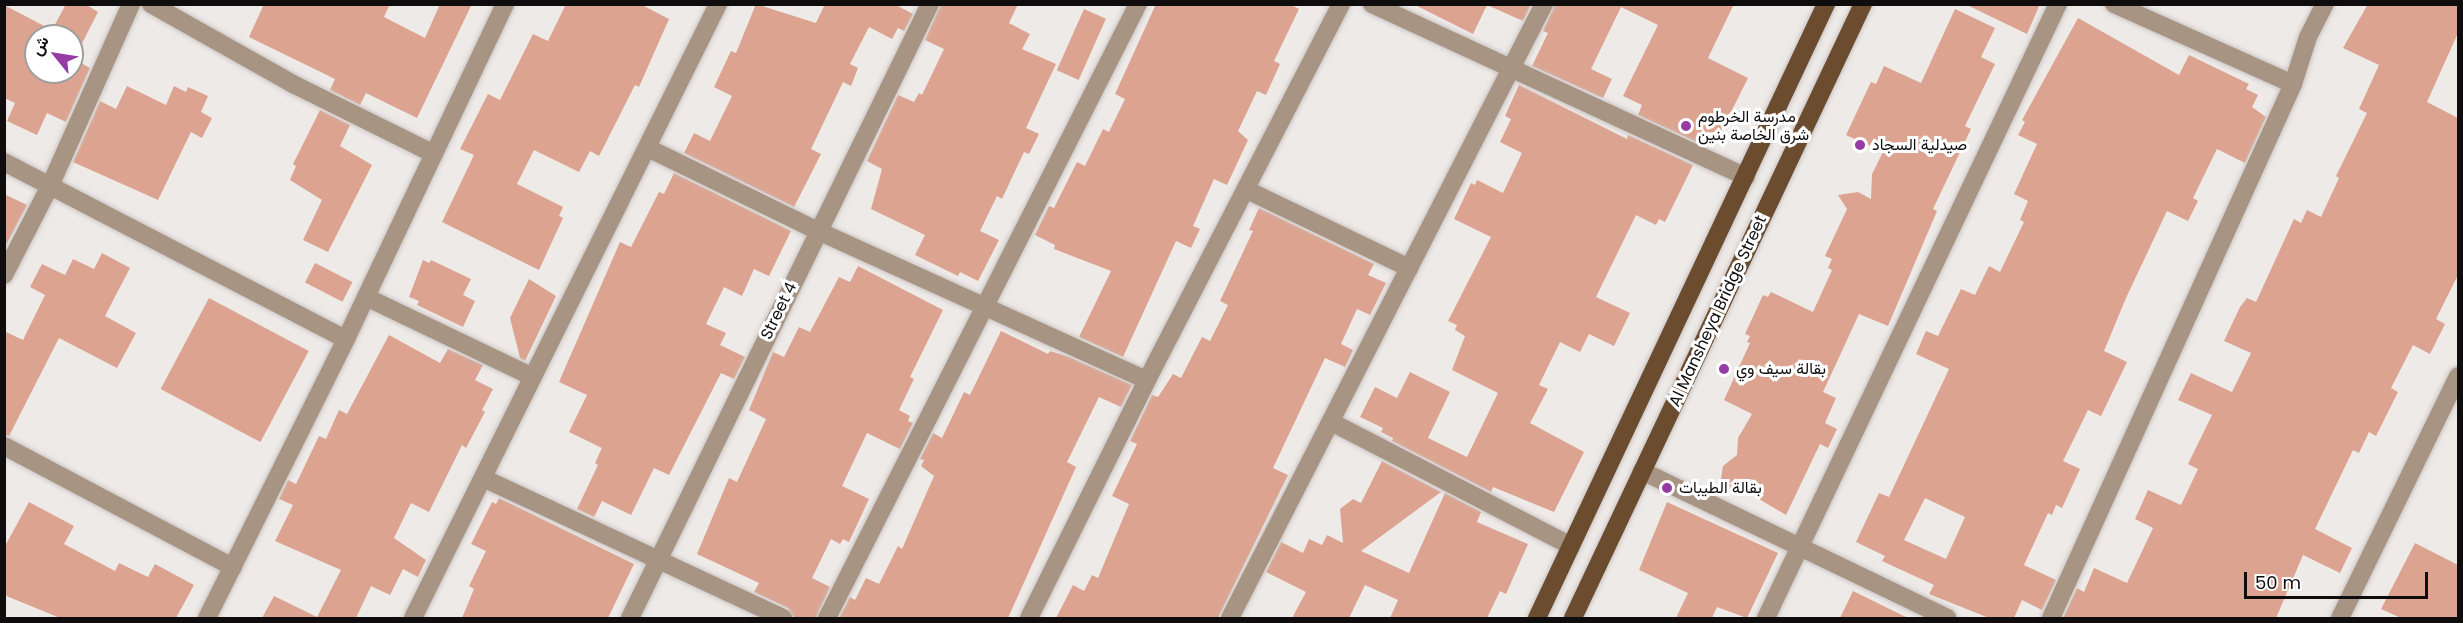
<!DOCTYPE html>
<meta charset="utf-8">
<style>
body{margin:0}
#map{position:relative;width:2463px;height:623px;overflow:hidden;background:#eeeae8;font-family:Poppins,Vazirmatn,sans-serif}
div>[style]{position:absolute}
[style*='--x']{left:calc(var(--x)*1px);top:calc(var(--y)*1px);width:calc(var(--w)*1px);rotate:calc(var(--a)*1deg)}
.building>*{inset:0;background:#dca490;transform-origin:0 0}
.roads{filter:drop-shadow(0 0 2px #cac6c5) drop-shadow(0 0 2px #cac6c5)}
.street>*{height:18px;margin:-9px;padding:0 9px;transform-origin:9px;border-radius:9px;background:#a79483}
.primary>*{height:18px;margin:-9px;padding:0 9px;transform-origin:9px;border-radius:9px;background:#6c4c2f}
.dots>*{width:16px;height:16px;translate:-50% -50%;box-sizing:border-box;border:3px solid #fff;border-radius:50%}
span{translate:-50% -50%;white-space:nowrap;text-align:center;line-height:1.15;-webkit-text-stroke:6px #fff;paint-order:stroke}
.poi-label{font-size:16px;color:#0e0c0c}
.left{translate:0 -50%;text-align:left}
.street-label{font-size:16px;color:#0e0c0c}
.frame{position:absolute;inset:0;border:6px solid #0e0c0c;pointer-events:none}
.north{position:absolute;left:24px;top:24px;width:60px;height:60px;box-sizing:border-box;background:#fff;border:2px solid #9f9e9e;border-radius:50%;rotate:300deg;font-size:16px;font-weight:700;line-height:24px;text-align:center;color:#0e0c0c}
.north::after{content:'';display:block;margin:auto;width:21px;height:27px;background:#963aa4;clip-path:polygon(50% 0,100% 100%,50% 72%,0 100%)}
.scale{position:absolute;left:2244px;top:572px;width:184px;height:27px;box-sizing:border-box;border:3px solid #0e0c0c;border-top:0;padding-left:8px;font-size:18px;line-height:21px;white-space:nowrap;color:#0e0c0c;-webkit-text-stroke:4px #fff;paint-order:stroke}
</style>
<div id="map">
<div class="building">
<i style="clip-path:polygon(evenodd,66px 4px,85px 4px,98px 12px,74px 59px,90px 68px,66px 122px,47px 113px,37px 135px,7px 121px,15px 103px,4px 98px,4px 5px,52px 30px,66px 4px,36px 36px,72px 36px,72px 72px,36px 72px,36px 36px)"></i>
<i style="clip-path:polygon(264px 4px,390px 4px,384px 17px,425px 38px,440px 4px,472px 4px,417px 118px,366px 93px,360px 105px,330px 90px,335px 79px,249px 37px)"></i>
<i style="clip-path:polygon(566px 4px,640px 4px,669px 19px,639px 87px,635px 85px,599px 156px,590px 151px,579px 172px,534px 150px,517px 184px,563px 207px,559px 216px,563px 218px,539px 270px,442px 222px,474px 155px,460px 149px,488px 94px,500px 100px,533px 34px,548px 41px)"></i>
<i style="clip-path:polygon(756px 4px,816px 23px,825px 4px,894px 4px,913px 14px,904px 31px,898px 28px,892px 39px,869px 27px,850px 64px,858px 68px,851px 86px,843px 82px,811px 149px,821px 154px,794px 207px,684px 153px,694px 133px,710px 141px,732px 96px,714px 87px,731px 51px,736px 53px)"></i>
<i style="clip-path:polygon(941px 4px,1018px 4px,1009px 23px,1030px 34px,1022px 49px,1056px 64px,1026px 128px,1039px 134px,1029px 154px,1024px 152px,1002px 199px,997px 196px,980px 231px,999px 240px,978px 281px,960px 272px,958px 276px,915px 255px,925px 235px,871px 209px,882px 169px,867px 161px,898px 95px,914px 102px,919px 93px,922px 95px,944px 49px,925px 40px)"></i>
<i style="clip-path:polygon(1156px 4px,1289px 4px,1299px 9px,1274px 61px,1280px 64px,1266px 95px,1257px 91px,1238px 131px,1248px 140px,1227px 185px,1214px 179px,1193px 226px,1200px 229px,1191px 248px,1176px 241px,1123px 357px,1079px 337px,1111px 271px,1054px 249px,1055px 245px,1035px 235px,1049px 206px,1054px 208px,1077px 162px,1085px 166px,1103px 129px,1109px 132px,1125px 99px,1115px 94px)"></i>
<i style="clip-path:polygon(1413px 4px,1531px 4px,1523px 21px,1487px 5px,1473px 34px)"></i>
<i style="clip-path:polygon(1555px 4px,1734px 4px,1708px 58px,1748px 78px,1716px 142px,1706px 138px,1703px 145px,1638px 115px,1642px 105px,1623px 96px,1658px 25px,1621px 7px,1591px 69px,1612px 79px,1603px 98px,1532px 66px,1548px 33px,1543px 31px)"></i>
<i style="clip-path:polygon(1965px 4px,2040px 4px,2027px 34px)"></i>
<i style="clip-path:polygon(2368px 4px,2458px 4px,2458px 33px,2427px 102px,2458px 118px,2458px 275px,2436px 319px,2445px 324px,2430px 354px,2413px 345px,2391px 388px,2398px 392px,2376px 436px,2369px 432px,2359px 453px,2353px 450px,2315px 529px,2352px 548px,2340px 573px,2303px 555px,2276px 618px,2063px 618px,2077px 588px,2084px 592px,2094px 568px,2127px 583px,2153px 528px,2135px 519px,2148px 490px,2181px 505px,2198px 469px,2188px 464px,2212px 415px,2178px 400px,2191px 373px,2232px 392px,2251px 353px,2224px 341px,2240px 307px,2247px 298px,2256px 302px,2294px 219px,2301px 223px,2307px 210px,2321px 217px,2339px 178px,2336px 176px,2367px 113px,2359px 109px,2379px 65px,2343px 48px)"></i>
<i style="left:1084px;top:9px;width:24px;height:67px;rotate:24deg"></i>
<i style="clip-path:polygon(1955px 9px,1995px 28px,1981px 57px,1995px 64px,1965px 126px,1971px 129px,1933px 209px,1937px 211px,1888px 326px,1859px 314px,1823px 392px,1836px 398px,1825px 423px,1837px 429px,1828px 448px,1820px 444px,1786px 515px,1742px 489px,1729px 489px,1721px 479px,1723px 466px,1737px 455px,1738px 438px,1752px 414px,1724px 400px,1750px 343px,1747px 342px,1750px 336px,1745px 334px,1763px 295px,1768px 297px,1771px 292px,1813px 312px,1832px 270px,1828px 268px,1832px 259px,1825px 256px,1847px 209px,1838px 195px,1858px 192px,1871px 199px,1872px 174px,1883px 152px,1846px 135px,1871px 82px,1876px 84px,1884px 66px,1921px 83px)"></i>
<i style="clip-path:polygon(evenodd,2078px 18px,2179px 75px,2189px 55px,2249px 84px,2246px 89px,2258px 95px,2252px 107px,2266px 117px,2245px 163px,2217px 149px,2193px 198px,2198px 201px,2188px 221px,2167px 211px,2126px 298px,2104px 351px,2127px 362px,2101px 416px,2088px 410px,2063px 461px,2080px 469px,2062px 508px,2056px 505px,2052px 515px,2048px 513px,2024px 565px,2056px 580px,2042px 610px,2022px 600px,2014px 618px,1989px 618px,1929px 594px,1934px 585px,1882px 561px,1885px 556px,1856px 542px,1879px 493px,1889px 497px,1949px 369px,1916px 354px,1926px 331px,1938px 336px,1961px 289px,1975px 295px,1989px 266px,2000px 272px,2024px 222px,2020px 220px,2028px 201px,2014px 194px,2037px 144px,2018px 135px,2025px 122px,2022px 120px,2078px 18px,1925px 498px,1965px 517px,1946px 559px,1904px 540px,1925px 498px)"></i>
<i style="clip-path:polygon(1519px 85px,1627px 139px,1628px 135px,1693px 165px,1665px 222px,1659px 219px,1656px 225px,1636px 215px,1596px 297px,1630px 313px,1614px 346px,1589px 334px,1580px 352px,1560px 342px,1539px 385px,1548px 389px,1530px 423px,1584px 452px,1554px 512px,1493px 487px,1491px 492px,1392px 441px,1393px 438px,1381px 432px,1383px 428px,1360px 417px,1375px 387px,1397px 398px,1410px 372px,1450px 392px,1428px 438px,1467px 457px,1498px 393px,1452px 370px,1465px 336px,1455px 330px,1457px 325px,1448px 321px,1491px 237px,1454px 219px,1471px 183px,1475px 185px,1477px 180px,1503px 193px,1522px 153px,1500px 142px,1511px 119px,1505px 116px)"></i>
<i style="clip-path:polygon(127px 86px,166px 105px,174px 86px,186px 92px,188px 87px,208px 96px,201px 112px,212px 118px,202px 138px,191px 132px,158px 200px,73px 162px,100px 101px,116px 109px)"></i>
<i style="clip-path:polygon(320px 110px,350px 125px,340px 146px,372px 165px,328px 252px,303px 240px,322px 200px,290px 180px,296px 166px,293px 164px)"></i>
<i style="clip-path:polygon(674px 173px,791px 231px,769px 276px,754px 269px,742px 296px,724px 287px,706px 324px,726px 333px,720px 345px,745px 357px,734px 379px,721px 373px,669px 475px,654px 468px,631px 515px,602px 501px,594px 517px,577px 509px,598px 465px,595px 463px,602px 448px,569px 432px,587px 395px,559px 382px,620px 242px,631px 247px,659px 192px,664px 194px)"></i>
<i style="clip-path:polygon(4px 194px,27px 205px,4px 249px)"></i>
<i style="clip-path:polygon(1259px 208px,1374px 264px,1368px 275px,1386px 283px,1370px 315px,1357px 309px,1341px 344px,1353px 350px,1345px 367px,1325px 358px,1273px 468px,1288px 475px,1218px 618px,1056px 618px,1073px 585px,1084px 591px,1092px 575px,1098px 578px,1129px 504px,1112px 496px,1137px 444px,1130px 441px,1152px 395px,1158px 397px,1173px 374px,1181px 378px,1202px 337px,1210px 341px,1228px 305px,1220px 301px,1253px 231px,1249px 230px)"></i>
<i style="clip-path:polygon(102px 253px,130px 268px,105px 316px,136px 333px,117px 368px,59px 338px,9px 436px,4px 435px,4px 331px,23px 340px,45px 295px,30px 287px,42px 264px,65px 275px,73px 259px,94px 269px)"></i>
<i style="clip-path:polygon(423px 260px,429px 263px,431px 260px,471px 279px,463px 295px,475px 301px,463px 327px,417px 305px,419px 301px,409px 297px)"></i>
<i style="left:315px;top:263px;width:42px;height:22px;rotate:27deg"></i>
<i style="clip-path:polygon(858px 266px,943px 310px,910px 377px,914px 379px,899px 410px,910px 416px,908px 421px,913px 423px,900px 449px,867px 433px,842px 486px,869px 499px,849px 542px,843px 539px,840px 544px,831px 539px,812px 578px,830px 587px,816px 618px,794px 618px,788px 608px,754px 592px,759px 583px,697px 554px,729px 478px,737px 482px,766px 419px,749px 410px,773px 352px,784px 357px,799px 327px,810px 332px,839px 277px,850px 282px)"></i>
<i style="clip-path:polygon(529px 279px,556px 296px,525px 361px,520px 358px,510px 318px)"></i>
<i style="left:209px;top:298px;width:113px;height:103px;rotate:28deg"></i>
<i style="clip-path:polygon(1001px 331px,1048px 354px,1050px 351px,1069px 357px,1132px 385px,1121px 407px,1099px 397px,1067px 462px,1076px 467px,1008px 618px,839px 618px,850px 597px,855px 600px,866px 578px,879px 584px,898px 546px,902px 549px,934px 476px,921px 466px,924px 460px,920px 459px,933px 433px,942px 438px,964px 392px,970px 395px)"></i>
<i style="clip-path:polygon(389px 335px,440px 363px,448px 349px,483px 365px,475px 380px,493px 389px,482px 410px,485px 412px,466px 448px,462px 445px,429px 512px,411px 503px,394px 538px,426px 560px,418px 577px,403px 569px,390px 595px,371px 586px,356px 618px,262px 618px,274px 596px,317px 617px,341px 570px,275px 541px,293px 505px,279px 499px,288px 480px,296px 484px,319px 436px,326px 439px,339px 410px,347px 414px)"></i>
<i style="clip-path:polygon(1382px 461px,1441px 492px,1361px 551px,1409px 573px,1445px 493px,1481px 512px,1477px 522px,1528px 544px,1506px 594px,1500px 591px,1487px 618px,1390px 618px,1398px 600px,1365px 585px,1349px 618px,1292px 618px,1306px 592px,1266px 572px,1281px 542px,1303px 553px,1309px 539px,1322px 545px,1327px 535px,1343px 543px,1340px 509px,1353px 499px,1361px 503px)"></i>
<i style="clip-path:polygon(499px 498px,634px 564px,608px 618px,462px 618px,474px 589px,469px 586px,486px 551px,471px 544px,492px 502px,496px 504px)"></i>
<i style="clip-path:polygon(29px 502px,74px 526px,64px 544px,115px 571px,119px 563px,148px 577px,155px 564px,194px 585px,176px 618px,60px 618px,4px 595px,4px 548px)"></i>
<i style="clip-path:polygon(1667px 502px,1778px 553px,1747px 618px,1717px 607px,1712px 618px,1676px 618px,1688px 593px,1639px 570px)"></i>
<i style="clip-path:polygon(2415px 543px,2458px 565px,2458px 618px,2401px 618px,2381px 609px)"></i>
<i style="clip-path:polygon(1853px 591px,1908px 618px,1840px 618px)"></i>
</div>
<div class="roads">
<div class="street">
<i style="--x:151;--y:4;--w:165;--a:29.4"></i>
<i style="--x:295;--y:85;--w:155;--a:26.4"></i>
<i style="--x:1372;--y:4;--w:412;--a:24.8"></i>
<i style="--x:2114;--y:4;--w:196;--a:24.1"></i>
<i style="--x:648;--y:148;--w:189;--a:26"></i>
<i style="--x:818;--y:231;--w:361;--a:24.4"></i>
<i style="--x:4;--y:162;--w:385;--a:27.4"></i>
<i style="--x:1247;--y:190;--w:180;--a:25.7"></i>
<i style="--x:4;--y:275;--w:100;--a:-62.7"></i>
<i style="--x:50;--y:186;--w:199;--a:-66"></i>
<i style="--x:366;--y:297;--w:185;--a:25.6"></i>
<i style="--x:1331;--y:422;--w:270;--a:27.3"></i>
<i style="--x:4;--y:446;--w:259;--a:27.9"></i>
<i style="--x:1642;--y:471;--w:339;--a:25.7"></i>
<i style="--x:485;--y:479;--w:329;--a:25"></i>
<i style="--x:207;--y:618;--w:312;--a:-63.5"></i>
<i style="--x:346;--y:339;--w:371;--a:-64.6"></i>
<i style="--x:413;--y:618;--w:686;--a:-63.58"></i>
<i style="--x:630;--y:618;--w:683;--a:-63.96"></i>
<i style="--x:827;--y:618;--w:688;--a:-63.14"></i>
<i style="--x:1029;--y:618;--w:266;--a:-63.6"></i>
<i style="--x:1147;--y:380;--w:423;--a:-62.7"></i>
<i style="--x:1230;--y:618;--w:690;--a:-62.91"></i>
<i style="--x:1766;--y:618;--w:680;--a:-64.57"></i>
<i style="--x:2051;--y:618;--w:586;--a:-65.62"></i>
<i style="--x:2293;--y:84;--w:49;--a:-72.3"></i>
<i style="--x:2308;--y:37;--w:37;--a:-63"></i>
<i style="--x:2340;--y:618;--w:269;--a:-64"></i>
</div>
<div class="primary">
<i style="--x:1537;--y:618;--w:679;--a:-64.79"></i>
<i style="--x:1573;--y:618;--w:679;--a:-64.72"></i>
</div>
</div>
<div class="dots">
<i style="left:1686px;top:126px;background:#963aa4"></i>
<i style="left:1860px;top:145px;background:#963aa4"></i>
<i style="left:1724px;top:369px;background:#963aa4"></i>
<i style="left:1667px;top:488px;background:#963aa4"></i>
</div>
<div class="poi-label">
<span class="left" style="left:1698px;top:126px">مدرسة الخرطوم<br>شرق الخاصة بنين</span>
<span class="left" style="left:1872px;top:145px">صيدلية السجاد</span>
<span class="left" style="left:1736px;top:369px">بقالة سيف وي</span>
<span class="left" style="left:1679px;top:488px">بقالة الطيبات</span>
</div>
<div class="street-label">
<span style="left:779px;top:311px;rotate:-64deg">Street 4</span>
<span style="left:1718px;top:311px;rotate:-65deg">Al Mansheya Bridge Street</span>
</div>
<div class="frame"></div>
<div class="north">ش</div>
<div class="scale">50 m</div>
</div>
